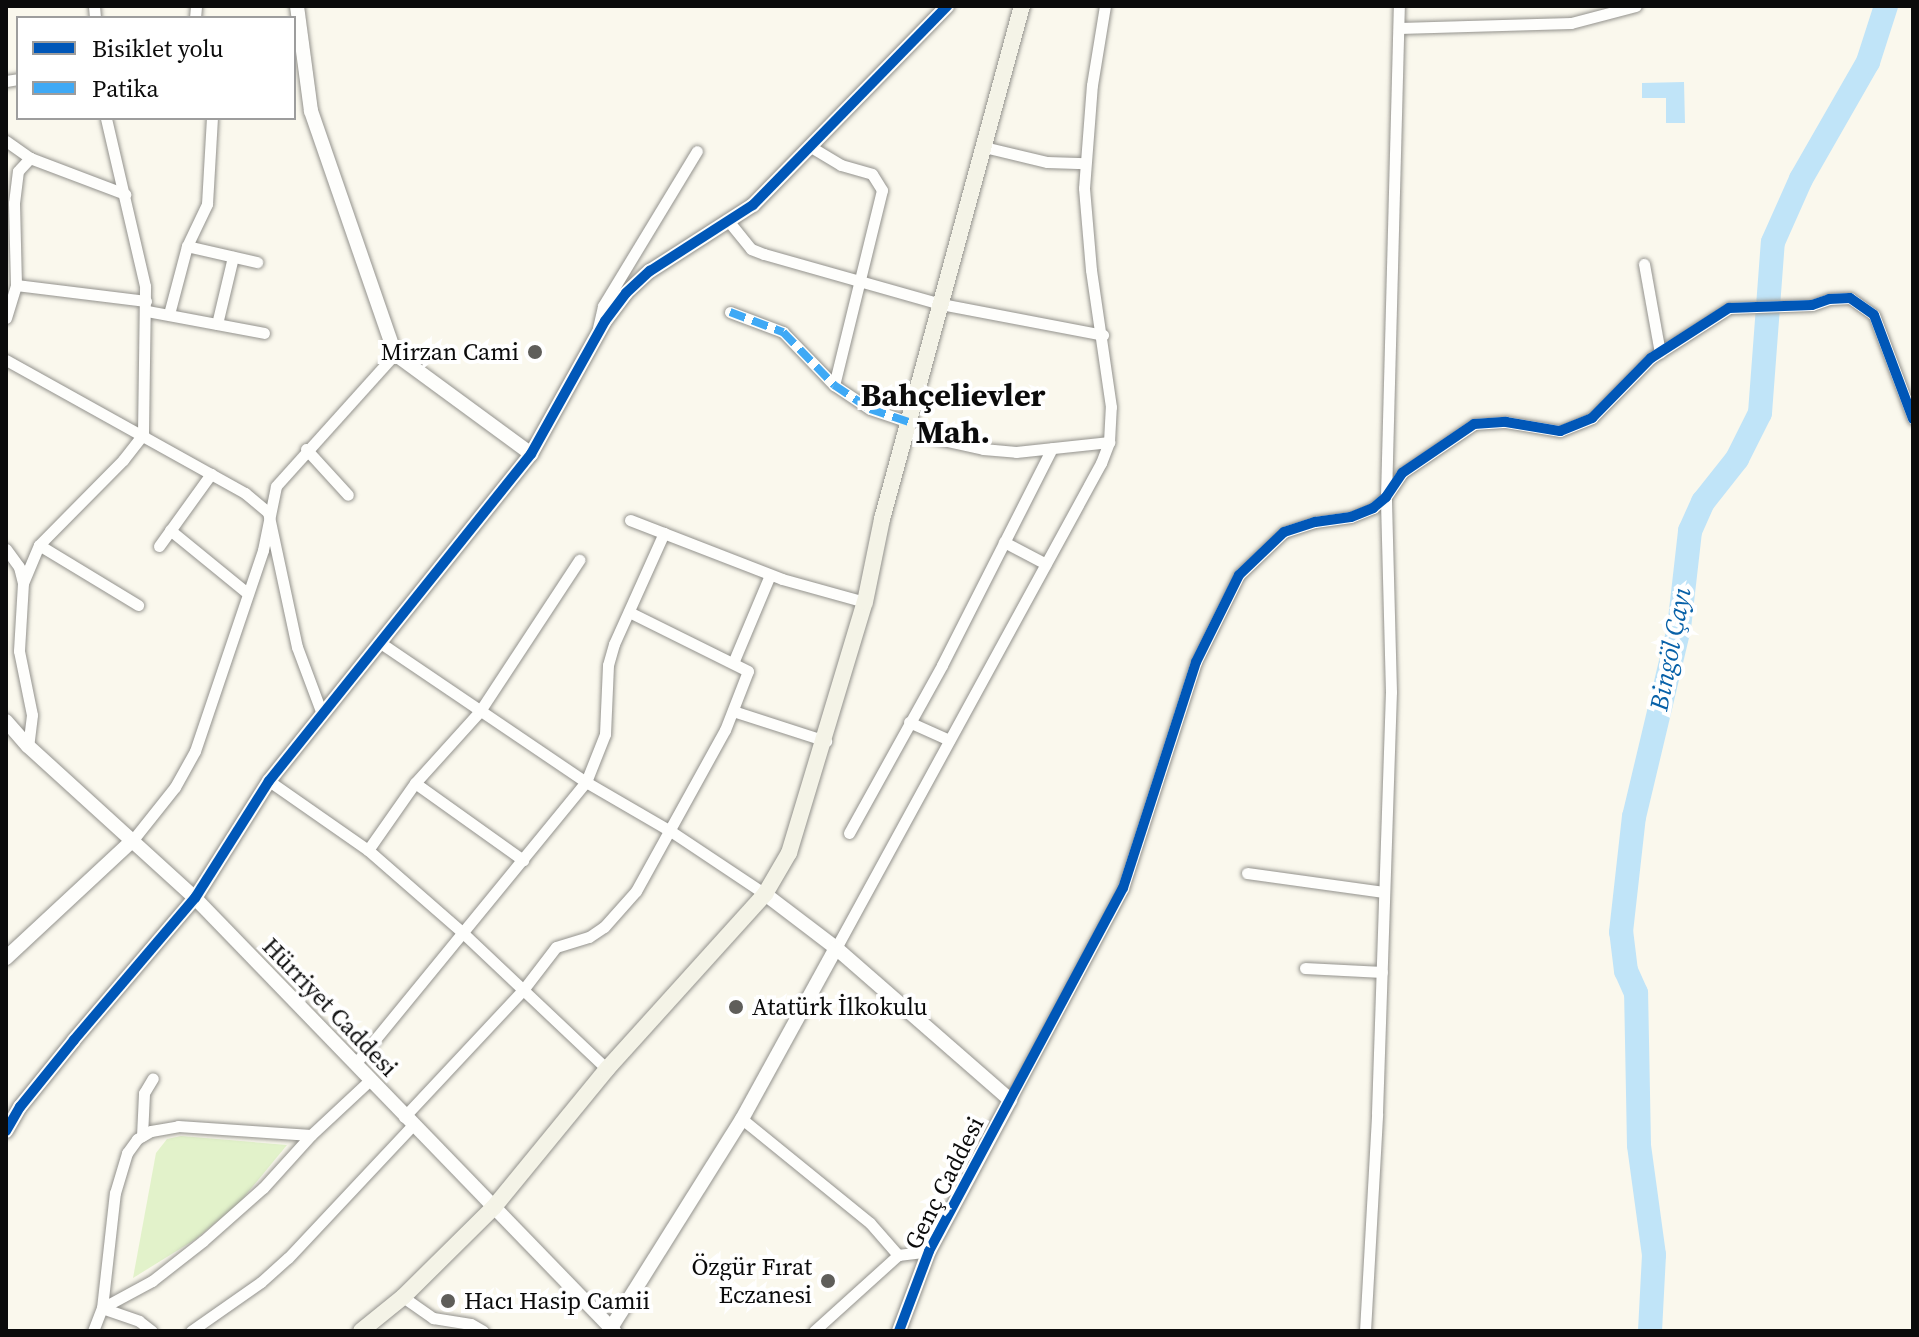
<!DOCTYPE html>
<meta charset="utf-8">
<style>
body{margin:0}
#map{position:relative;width:1919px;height:1337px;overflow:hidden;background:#faf8ed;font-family:"Source Serif 4",serif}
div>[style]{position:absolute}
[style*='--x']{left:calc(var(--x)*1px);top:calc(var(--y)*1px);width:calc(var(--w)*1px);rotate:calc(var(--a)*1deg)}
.green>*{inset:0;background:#e2f2ca}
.water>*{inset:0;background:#c0e4f8}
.river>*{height:24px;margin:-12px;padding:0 12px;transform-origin:12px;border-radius:12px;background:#c0e4f8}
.roads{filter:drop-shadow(0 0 2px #93928d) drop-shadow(0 0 2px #93928d)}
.minor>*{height:11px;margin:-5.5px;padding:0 5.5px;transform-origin:5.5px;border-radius:5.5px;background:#fefefc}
.tertiary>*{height:14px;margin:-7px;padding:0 7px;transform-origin:7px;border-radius:7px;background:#fefefc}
.secondary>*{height:16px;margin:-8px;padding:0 8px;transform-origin:8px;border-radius:8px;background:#f4f3e7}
.quiet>*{height:8px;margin-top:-4px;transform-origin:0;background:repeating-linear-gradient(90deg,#3fa9f5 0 16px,transparent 0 24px)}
.cycleway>*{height:10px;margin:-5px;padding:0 5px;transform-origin:5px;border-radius:5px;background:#0057b8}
.dots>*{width:22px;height:22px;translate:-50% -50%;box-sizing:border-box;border:4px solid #fff;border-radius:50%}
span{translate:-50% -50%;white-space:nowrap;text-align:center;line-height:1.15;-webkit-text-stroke:8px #fff;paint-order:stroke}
.poi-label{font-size:24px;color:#0b0b0b}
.right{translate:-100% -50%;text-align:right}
.left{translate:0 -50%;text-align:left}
.street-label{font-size:24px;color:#0b0b0b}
.water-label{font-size:26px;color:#0861a8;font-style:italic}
.district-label{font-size:32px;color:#0b0b0b;font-weight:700}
.frame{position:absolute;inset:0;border:8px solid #0b0b0b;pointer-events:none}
.legend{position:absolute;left:16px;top:16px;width:280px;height:104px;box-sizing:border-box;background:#fff;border:2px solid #9d9d9d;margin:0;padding:10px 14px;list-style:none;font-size:24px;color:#0b0b0b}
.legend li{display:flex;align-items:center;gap:16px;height:40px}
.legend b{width:40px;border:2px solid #9d9d9d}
</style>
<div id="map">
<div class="green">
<i style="clip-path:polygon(181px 1136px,287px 1145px,240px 1202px,196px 1239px,133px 1278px,156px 1153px,167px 1139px)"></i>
</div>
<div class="water">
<i style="clip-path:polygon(1684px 82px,1685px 123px,1666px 123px,1666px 98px,1642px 98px,1642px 83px)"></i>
</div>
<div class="river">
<i style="--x:1650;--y:1331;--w:76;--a:-87"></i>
<i style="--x:1654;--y:1255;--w:111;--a:-97.8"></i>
<i style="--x:1639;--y:1145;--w:152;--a:-91.1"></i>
<i style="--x:1636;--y:993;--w:24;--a:-114"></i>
<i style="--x:1626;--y:971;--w:39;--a:-97"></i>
<i style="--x:1621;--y:932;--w:116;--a:-83.6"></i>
<i style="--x:1634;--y:817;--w:194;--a:-76.6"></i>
<i style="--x:1679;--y:628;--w:98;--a:-83.5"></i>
<i style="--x:1690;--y:531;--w:32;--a:-66"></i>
<i style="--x:1703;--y:502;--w:55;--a:-51.7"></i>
<i style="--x:1737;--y:459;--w:51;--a:-63.4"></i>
<i style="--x:1760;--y:413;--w:171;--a:-85.7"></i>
<i style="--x:1773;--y:242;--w:69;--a:-66"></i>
<i style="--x:1801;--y:179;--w:135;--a:-60.2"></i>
<i style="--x:1868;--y:62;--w:59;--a:-72.2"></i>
</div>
<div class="roads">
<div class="minor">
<i style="--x:94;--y:6;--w:12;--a:85"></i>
<i style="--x:195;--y:18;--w:12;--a:-85"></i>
<i style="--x:1399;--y:28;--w:172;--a:-1.7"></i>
<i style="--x:1571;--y:23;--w:67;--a:-14.7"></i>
<i style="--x:6;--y:81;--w:12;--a:-9"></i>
<i style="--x:6;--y:141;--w:29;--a:35"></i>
<i style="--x:30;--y:158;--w:102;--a:20.8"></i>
<i style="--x:811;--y:147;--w:35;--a:31"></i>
<i style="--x:841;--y:165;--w:32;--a:16"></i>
<i style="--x:872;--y:174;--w:19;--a:58"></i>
<i style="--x:882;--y:190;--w:201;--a:103.8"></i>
<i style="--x:984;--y:147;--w:65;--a:13.4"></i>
<i style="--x:1047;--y:162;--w:38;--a:2"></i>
<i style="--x:730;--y:223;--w:33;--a:51"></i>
<i style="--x:751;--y:249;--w:14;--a:21"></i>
<i style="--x:764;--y:254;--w:184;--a:15.8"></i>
<i style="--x:941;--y:304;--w:165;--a:10.8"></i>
<i style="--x:187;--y:246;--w:72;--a:12.9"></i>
<i style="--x:1644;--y:264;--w:90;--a:79.8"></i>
<i style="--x:16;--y:285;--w:131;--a:7"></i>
<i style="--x:147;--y:311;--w:119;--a:10.6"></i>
<i style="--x:730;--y:312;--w:57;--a:20.7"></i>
<i style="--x:783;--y:332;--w:74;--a:46.1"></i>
<i style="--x:834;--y:385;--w:43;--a:33.7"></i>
<i style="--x:870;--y:409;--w:41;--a:18.4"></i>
<i style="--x:169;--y:314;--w:70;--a:-75.2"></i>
<i style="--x:187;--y:246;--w:47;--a:-64.5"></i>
<i style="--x:207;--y:204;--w:86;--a:-86.7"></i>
<i style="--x:6;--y:318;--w:34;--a:-73"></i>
<i style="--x:16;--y:285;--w:82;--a:-91.4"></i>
<i style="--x:14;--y:203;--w:32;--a:-83"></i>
<i style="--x:18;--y:171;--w:18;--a:-47"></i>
<i style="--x:217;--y:324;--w:69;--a:-76.6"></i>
<i style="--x:598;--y:328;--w:23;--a:-77"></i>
<i style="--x:603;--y:306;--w:181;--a:-58.8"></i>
<i style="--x:6;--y:360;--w:274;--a:29.1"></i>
<i style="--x:245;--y:493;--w:30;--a:40"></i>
<i style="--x:268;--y:512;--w:138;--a:77.9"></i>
<i style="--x:297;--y:647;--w:72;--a:69.5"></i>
<i style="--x:906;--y:432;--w:79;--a:12.4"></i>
<i style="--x:983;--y:449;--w:33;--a:5"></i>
<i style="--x:1016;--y:452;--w:94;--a:-6.1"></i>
<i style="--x:306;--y:449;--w:62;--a:47.6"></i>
<i style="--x:630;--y:520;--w:163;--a:21.2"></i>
<i style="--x:782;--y:579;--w:86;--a:15.5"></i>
<i style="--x:170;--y:530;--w:98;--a:39.2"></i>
<i style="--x:1004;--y:542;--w:47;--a:27.6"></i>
<i style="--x:39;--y:545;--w:116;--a:31.2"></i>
<i style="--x:159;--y:546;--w:89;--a:-54.2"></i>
<i style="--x:6;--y:549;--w:22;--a:54"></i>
<i style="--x:19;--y:567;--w:16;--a:76"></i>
<i style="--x:23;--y:583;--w:68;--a:93.4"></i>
<i style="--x:19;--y:651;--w:65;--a:78.5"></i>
<i style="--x:32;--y:715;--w:31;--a:97"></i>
<i style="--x:23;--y:583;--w:41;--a:-67.2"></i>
<i style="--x:39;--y:545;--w:120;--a:-45.3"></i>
<i style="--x:123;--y:460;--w:33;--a:-52"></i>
<i style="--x:143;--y:434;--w:148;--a:-89.2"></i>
<i style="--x:145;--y:286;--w:172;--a:-103.1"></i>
<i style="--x:382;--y:644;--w:246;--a:34.1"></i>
<i style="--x:586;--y:782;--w:99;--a:30.2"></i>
<i style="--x:672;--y:832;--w:112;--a:33.7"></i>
<i style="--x:733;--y:663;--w:95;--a:-67.2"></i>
<i style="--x:733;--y:711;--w:98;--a:17.9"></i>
<i style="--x:909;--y:722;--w:44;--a:24.2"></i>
<i style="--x:269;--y:781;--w:121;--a:34.9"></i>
<i style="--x:368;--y:850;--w:126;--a:41.1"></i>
<i style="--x:463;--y:933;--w:198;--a:43.4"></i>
<i style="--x:415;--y:783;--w:133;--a:35.5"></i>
<i style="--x:849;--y:833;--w:192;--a:-61"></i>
<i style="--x:942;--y:665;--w:243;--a:-63.1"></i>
<i style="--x:132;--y:841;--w:69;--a:-51.5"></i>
<i style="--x:175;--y:787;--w:41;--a:-60.9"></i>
<i style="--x:195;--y:751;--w:212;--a:-71.3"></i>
<i style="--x:263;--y:550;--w:65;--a:-78.5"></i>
<i style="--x:276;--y:486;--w:178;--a:-48"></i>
<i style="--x:368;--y:850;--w:82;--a:-55"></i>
<i style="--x:415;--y:783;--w:97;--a:-47.9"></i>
<i style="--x:480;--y:711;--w:181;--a:-56.7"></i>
<i style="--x:1247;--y:873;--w:138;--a:7.9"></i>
<i style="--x:836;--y:948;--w:553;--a:-61.35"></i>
<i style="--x:1101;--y:463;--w:22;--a:-69"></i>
<i style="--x:1109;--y:442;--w:35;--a:-87"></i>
<i style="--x:1111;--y:407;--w:138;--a:-98.3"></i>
<i style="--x:1091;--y:270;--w:82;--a:-94.9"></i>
<i style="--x:1084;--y:188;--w:103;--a:-85.6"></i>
<i style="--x:1092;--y:85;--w:80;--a:-80.7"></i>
<i style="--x:1305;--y:968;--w:77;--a:3"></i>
<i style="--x:355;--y:1064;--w:365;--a:-50.7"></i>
<i style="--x:586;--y:782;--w:52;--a:-68.4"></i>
<i style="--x:605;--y:734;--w:69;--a:-87.5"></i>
<i style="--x:608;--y:665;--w:22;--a:-74"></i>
<i style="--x:614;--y:644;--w:122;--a:-65.8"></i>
<i style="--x:1010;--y:1100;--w:240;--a:-61.9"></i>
<i style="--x:1123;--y:888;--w:237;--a:-72.1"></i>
<i style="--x:1196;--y:662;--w:97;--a:-63.7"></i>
<i style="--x:1239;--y:575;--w:62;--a:-43.7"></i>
<i style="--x:1284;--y:532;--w:33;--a:-18"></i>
<i style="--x:1315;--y:522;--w:36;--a:-8"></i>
<i style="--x:1351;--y:517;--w:24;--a:-22"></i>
<i style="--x:1373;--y:508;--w:17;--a:-40"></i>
<i style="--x:1386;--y:497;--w:29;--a:-56"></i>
<i style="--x:1402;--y:473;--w:87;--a:-34.2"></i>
<i style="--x:1474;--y:424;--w:32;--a:-4"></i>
<i style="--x:1506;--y:422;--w:55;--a:9.5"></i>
<i style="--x:1560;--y:431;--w:35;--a:-22"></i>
<i style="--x:1592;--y:418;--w:84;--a:-45.5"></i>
<i style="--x:1651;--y:358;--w:93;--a:-32.7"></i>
<i style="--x:1729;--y:308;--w:83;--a:-2.1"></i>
<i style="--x:1812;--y:305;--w:18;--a:-19"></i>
<i style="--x:1829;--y:299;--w:21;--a:-3"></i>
<i style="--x:1850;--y:298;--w:29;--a:35"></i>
<i style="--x:1874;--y:315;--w:111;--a:69.4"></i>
<i style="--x:404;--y:1117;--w:174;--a:-46.9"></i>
<i style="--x:523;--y:990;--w:54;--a:-52.5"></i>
<i style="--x:556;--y:947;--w:34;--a:-17"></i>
<i style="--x:589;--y:937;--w:18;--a:-34"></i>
<i style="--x:604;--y:927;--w:48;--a:-48.4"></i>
<i style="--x:636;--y:891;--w:184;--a:-61.1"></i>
<i style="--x:725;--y:730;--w:63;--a:-68.7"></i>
<i style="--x:748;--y:671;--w:133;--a:-153.6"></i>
<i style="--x:742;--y:1119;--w:165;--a:39.1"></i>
<i style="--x:870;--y:1223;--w:43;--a:48.8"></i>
<i style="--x:142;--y:1136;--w:43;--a:-87.3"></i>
<i style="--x:144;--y:1093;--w:17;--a:-59"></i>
<i style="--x:403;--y:1297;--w:37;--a:35"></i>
<i style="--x:433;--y:1318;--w:38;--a:9"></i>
<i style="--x:471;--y:1324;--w:14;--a:30"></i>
<i style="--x:102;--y:1308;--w:57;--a:-28.4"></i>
<i style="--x:152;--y:1281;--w:65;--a:-38.1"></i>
<i style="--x:203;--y:1241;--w:80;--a:-41.5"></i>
<i style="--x:263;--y:1188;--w:72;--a:-47.8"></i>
<i style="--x:311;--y:1135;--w:81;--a:-43"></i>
<i style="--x:102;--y:1308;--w:39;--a:19"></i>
<i style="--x:139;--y:1321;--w:16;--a:38"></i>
<i style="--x:93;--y:1331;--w:25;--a:-69"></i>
<i style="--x:102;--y:1308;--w:116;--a:-83.6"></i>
<i style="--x:115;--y:1193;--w:42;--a:-73.3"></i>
<i style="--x:127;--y:1153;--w:17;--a:-54"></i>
<i style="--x:137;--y:1139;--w:16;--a:-30"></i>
<i style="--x:151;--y:1131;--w:27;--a:-10"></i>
<i style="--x:178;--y:1126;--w:133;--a:3.9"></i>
<i style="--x:191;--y:1331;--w:85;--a:-35"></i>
<i style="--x:261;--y:1282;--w:36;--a:-42"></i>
<i style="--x:288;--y:1258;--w:181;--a:-46.8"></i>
<i style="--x:814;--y:1331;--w:113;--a:-42.1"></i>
<i style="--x:898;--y:1255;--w:31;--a:-7"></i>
<i style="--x:1365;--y:1331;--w:218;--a:-86.8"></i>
<i style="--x:1377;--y:1113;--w:421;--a:-88.1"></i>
<i style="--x:1391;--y:692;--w:195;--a:-91.5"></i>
<i style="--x:1386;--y:497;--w:491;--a:-88.5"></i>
</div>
<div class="tertiary">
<i style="--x:297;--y:6;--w:106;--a:82.4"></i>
<i style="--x:311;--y:111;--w:257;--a:70.9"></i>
<i style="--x:395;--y:354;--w:169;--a:36.3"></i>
<i style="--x:6;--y:721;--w:33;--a:49"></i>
<i style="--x:28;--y:746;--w:226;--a:42.3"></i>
<i style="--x:195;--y:898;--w:603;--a:45.94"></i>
<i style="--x:765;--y:894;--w:89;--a:37.3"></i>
<i style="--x:836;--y:948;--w:231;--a:41.1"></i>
<i style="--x:1010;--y:1100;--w:171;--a:118.2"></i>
<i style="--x:929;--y:1251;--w:85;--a:110.6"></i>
<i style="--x:6;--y:958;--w:172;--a:-42.9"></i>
<i style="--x:6;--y:1131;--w:28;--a:-60"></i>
<i style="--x:20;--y:1107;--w:86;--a:-51.1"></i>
<i style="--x:74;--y:1040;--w:187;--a:-49.6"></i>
<i style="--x:195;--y:898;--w:138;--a:-57.7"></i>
<i style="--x:269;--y:781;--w:419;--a:-51.3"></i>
<i style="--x:531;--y:454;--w:152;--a:-60.9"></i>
<i style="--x:605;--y:321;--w:35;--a:-53"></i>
<i style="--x:626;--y:293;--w:33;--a:-43"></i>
<i style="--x:650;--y:271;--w:122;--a:-32.7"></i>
<i style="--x:753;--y:205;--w:278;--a:-45.7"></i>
<i style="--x:609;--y:1331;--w:250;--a:-57.9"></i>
<i style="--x:742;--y:1119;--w:195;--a:-61.2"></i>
</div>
<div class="secondary">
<i style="--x:361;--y:1331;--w:54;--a:-39"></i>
<i style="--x:403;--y:1297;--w:128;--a:-44.7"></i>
<i style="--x:494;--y:1207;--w:178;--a:-50.7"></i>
<i style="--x:607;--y:1069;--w:236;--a:-47.9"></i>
<i style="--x:765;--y:894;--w:48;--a:-59.7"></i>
<i style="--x:789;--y:853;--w:262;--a:-73.2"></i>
<i style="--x:865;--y:602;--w:85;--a:-78.4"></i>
<i style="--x:882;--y:519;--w:532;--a:-74.74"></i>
</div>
</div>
<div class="quiet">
<i style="--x:730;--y:312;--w:57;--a:20.7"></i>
<i style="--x:783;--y:332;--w:74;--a:46.1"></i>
<i style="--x:834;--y:385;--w:43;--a:33.7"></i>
<i style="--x:870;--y:409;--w:41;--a:18.4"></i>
</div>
<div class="cycleway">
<i style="--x:6;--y:1131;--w:28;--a:-60"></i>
<i style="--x:20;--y:1107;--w:86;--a:-51.1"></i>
<i style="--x:74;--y:1040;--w:187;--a:-49.6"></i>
<i style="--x:195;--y:898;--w:138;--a:-57.7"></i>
<i style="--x:269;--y:781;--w:419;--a:-51.3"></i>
<i style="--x:531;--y:454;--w:152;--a:-60.9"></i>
<i style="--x:605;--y:321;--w:35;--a:-53"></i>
<i style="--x:626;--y:293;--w:33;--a:-43"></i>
<i style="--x:650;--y:271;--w:122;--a:-32.7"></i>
<i style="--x:753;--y:205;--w:278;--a:-45.7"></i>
<i style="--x:899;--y:1331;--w:85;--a:-69.4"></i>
<i style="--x:929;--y:1251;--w:412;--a:-61.9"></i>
<i style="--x:1123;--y:888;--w:237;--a:-72.1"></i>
<i style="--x:1196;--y:662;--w:97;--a:-63.7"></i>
<i style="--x:1239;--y:575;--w:62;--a:-43.7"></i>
<i style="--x:1284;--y:532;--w:33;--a:-18"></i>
<i style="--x:1315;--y:522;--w:36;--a:-8"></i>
<i style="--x:1351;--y:517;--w:24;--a:-22"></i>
<i style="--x:1373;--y:508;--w:17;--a:-40"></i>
<i style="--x:1386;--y:497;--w:29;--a:-56"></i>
<i style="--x:1402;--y:473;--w:87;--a:-34.2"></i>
<i style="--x:1474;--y:424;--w:32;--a:-4"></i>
<i style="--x:1506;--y:422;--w:55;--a:9.5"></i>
<i style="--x:1560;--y:431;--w:35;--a:-22"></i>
<i style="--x:1592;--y:418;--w:84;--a:-45.5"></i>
<i style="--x:1651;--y:358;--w:93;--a:-32.7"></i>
<i style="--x:1729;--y:308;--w:83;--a:-2.1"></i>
<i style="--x:1812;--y:305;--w:18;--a:-19"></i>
<i style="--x:1829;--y:299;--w:21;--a:-3"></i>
<i style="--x:1850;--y:298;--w:29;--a:35"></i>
<i style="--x:1874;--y:315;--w:111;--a:69.4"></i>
</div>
<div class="dots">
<i style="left:535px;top:352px;background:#5f5e5a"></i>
<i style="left:736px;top:1007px;background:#5f5e5a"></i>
<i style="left:828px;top:1281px;background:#5f5e5a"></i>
<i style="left:448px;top:1301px;background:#5f5e5a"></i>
</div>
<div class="poi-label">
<span class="right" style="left:519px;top:352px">Mirzan Cami</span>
<span class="left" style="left:752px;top:1007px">Atatürk İlkokulu</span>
<span class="right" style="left:812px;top:1281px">Özgür Fırat<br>Eczanesi</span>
<span class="left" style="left:464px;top:1301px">Hacı Hasip Camii</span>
</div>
<div class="street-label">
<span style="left:330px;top:1007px;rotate:46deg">Hürriyet Caddesi</span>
<span style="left:944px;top:1183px;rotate:-63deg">Genç Caddesi</span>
</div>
<div class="water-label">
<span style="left:1671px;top:649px;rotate:-79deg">Bingöl Çayı</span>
</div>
<div class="district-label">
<span style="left:953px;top:414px">Bahçelievler<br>Mah.</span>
</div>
<div class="frame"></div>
<ul class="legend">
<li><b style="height:10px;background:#0057b8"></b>Bisiklet yolu</li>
<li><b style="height:10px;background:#3fa9f5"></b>Patika</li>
</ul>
</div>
